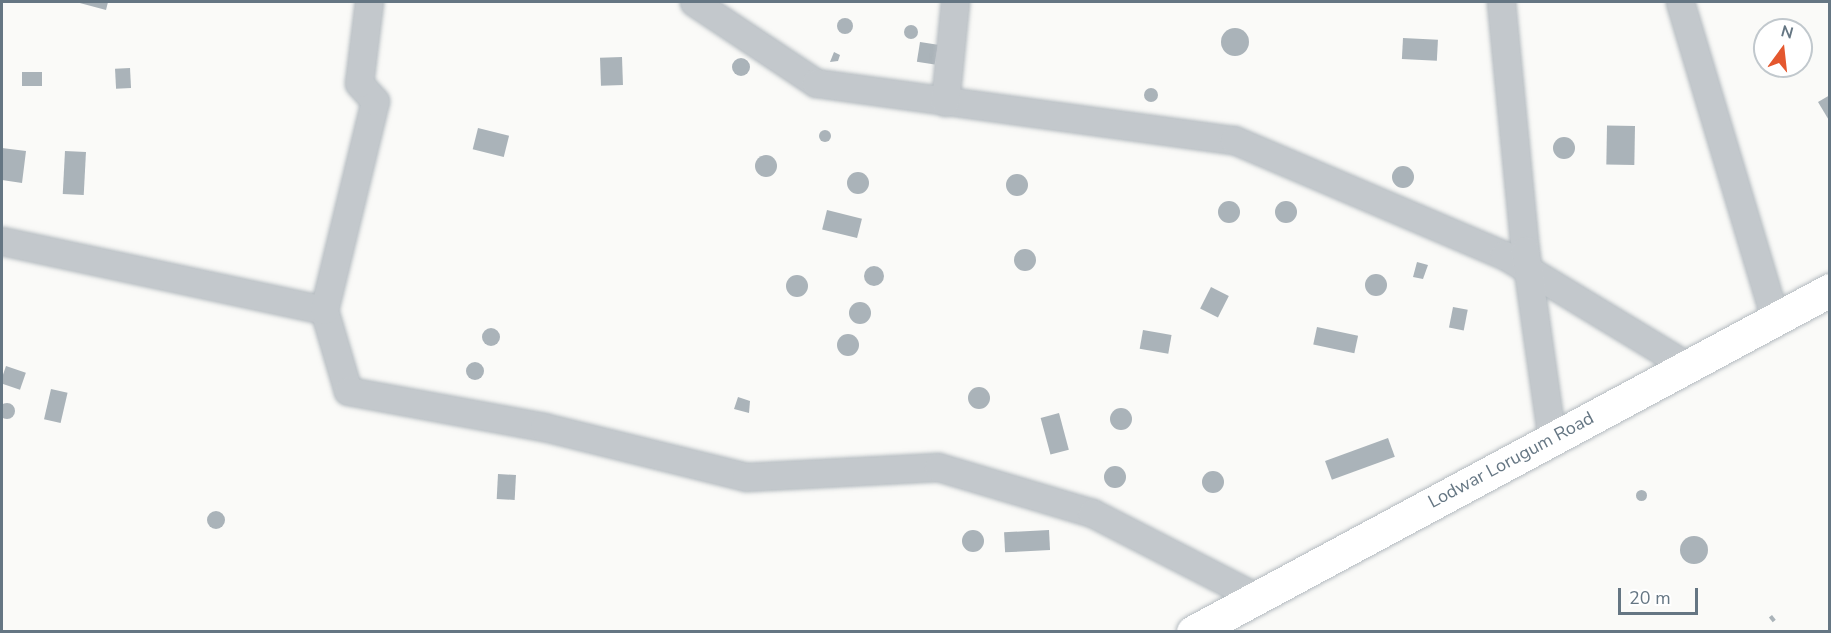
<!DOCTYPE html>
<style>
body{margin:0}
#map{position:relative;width:1831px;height:633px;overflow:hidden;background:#fafaf8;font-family:"Nunito Sans",sans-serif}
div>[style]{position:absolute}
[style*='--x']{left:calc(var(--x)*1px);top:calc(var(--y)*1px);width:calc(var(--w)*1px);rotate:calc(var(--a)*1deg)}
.building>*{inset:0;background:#aab3b9;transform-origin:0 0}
.round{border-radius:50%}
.roads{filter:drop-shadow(0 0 2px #b3babf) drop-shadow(0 0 2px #b3babf)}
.street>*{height:27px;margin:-13.5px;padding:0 13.5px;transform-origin:13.5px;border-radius:13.5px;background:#c3c8cc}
.secondary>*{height:33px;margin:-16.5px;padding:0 16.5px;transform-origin:16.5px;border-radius:16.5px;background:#fff}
span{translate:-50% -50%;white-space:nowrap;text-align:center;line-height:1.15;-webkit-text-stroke:6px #fff;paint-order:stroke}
.street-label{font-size:18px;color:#657683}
.frame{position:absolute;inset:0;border:3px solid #657683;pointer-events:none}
.north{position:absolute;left:1753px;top:18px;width:60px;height:60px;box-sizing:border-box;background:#fff;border:2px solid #c1c8cd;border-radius:50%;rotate:15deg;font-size:16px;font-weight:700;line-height:24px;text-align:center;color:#657683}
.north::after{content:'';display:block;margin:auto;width:21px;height:27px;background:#e4572e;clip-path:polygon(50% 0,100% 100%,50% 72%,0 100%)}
.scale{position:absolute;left:1618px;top:588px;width:80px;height:27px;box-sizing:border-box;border:3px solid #657683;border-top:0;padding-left:8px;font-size:18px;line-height:21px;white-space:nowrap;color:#657683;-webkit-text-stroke:4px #fff;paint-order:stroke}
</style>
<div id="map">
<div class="building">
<i style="clip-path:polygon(76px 2px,108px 2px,106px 10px)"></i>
<i class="round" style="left:837px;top:18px;width:16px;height:16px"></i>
<i class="round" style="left:904px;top:25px;width:14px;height:14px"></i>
<i class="round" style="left:1221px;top:28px;width:28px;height:28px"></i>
<i style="left:1403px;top:38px;width:35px;height:21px;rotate:3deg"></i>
<i style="left:920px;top:42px;width:18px;height:20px;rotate:9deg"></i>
<i style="clip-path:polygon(834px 52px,840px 55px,838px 61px,830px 62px)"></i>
<i style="left:622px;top:57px;width:28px;height:22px;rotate:88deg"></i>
<i class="round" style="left:732px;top:58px;width:18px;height:18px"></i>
<i style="left:130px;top:68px;width:20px;height:15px;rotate:87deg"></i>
<i style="left:22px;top:72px;width:20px;height:14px"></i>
<i class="round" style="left:1144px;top:88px;width:14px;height:14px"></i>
<i style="clip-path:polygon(1830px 95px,1830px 122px,1818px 102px)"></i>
<i style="left:1635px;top:126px;width:39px;height:28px;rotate:91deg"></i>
<i style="left:478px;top:128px;width:32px;height:22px;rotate:14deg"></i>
<i class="round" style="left:819px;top:130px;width:12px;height:12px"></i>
<i class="round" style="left:1553px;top:137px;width:22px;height:22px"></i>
<i style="clip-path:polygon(2px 148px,26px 151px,22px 183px,2px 180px)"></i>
<i style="left:65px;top:151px;width:21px;height:43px;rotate:3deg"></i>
<i class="round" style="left:755px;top:155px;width:22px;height:22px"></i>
<i class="round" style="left:1392px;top:166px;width:22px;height:22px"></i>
<i class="round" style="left:847px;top:172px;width:22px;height:22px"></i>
<i class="round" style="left:1006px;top:174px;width:22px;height:22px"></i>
<i class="round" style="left:1218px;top:201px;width:22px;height:22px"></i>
<i class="round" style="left:1275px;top:201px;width:22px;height:22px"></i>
<i style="left:827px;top:210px;width:36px;height:20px;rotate:14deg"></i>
<i class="round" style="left:1014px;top:249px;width:22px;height:22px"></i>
<i style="clip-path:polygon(1417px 262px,1428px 265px,1423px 279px,1413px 277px)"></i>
<i class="round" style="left:864px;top:266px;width:20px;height:20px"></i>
<i class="round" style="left:1365px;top:274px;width:22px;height:22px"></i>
<i class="round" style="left:786px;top:275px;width:22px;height:22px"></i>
<i style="left:1211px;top:287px;width:20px;height:24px;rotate:27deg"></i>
<i class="round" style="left:849px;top:302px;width:22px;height:22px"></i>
<i style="left:1453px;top:307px;width:15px;height:21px;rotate:11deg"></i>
<i style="left:1317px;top:327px;width:42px;height:18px;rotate:12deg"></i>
<i class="round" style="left:482px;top:328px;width:18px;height:18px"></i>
<i style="left:1143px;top:330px;width:29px;height:19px;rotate:10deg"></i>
<i class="round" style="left:837px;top:334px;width:22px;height:22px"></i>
<i class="round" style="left:466px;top:362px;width:18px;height:18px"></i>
<i style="left:6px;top:366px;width:21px;height:18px;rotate:19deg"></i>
<i class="round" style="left:968px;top:387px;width:22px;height:22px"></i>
<i style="left:51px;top:389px;width:17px;height:31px;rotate:13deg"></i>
<i style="clip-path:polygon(738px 397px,750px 401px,749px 413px,734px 409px)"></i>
<i class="round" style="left:-1px;top:403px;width:16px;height:16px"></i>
<i class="round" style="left:1110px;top:408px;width:22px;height:22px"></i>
<i style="left:1059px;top:413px;width:38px;height:19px;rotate:75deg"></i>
<i style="left:1388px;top:438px;width:20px;height:67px;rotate:70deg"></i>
<i class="round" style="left:1104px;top:466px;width:22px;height:22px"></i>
<i class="round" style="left:1202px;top:471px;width:22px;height:22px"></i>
<i style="left:498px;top:474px;width:18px;height:25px;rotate:3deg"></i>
<i class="round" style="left:1635.5px;top:489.5px;width:11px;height:11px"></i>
<i class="round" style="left:207px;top:511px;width:18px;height:18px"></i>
<i style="left:1049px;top:530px;width:20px;height:45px;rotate:87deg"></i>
<i class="round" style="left:962px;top:530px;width:22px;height:22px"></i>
<i class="round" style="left:1680px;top:536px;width:28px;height:28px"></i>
<i style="left:1772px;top:615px;width:6px;height:4px;rotate:51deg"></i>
</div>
<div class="roads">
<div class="street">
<i style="--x:694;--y:2;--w:146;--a:33.6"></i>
<i style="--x:816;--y:83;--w:422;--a:7.8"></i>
<i style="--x:1234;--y:140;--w:293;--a:23.1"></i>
<i style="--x:1504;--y:255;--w:214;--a:31.2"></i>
<i style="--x:1501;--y:2;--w:249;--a:84.5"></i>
<i style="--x:1525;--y:250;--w:191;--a:81.9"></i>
<i style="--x:1680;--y:2;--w:331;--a:73.3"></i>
<i style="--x:945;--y:102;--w:100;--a:-84.3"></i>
<i style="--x:2;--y:241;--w:329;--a:12.1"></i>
<i style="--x:324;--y:310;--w:84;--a:73.5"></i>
<i style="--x:348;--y:391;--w:199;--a:10.4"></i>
<i style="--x:544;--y:427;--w:208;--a:13.9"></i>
<i style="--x:746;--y:477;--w:192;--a:-3"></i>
<i style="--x:938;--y:467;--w:161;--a:16.6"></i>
<i style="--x:1092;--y:513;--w:184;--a:27.1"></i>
<i style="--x:324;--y:310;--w:215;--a:-76.3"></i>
<i style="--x:375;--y:101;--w:24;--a:-132"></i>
<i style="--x:359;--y:83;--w:82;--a:-83"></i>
</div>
<div class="secondary">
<i style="--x:1193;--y:632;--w:723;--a:-28.23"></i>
</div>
</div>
<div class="street-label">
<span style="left:1511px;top:460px;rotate:-28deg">Lodwar Lorugum Road</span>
</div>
<div class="frame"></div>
<div class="north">N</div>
<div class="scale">20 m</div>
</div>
